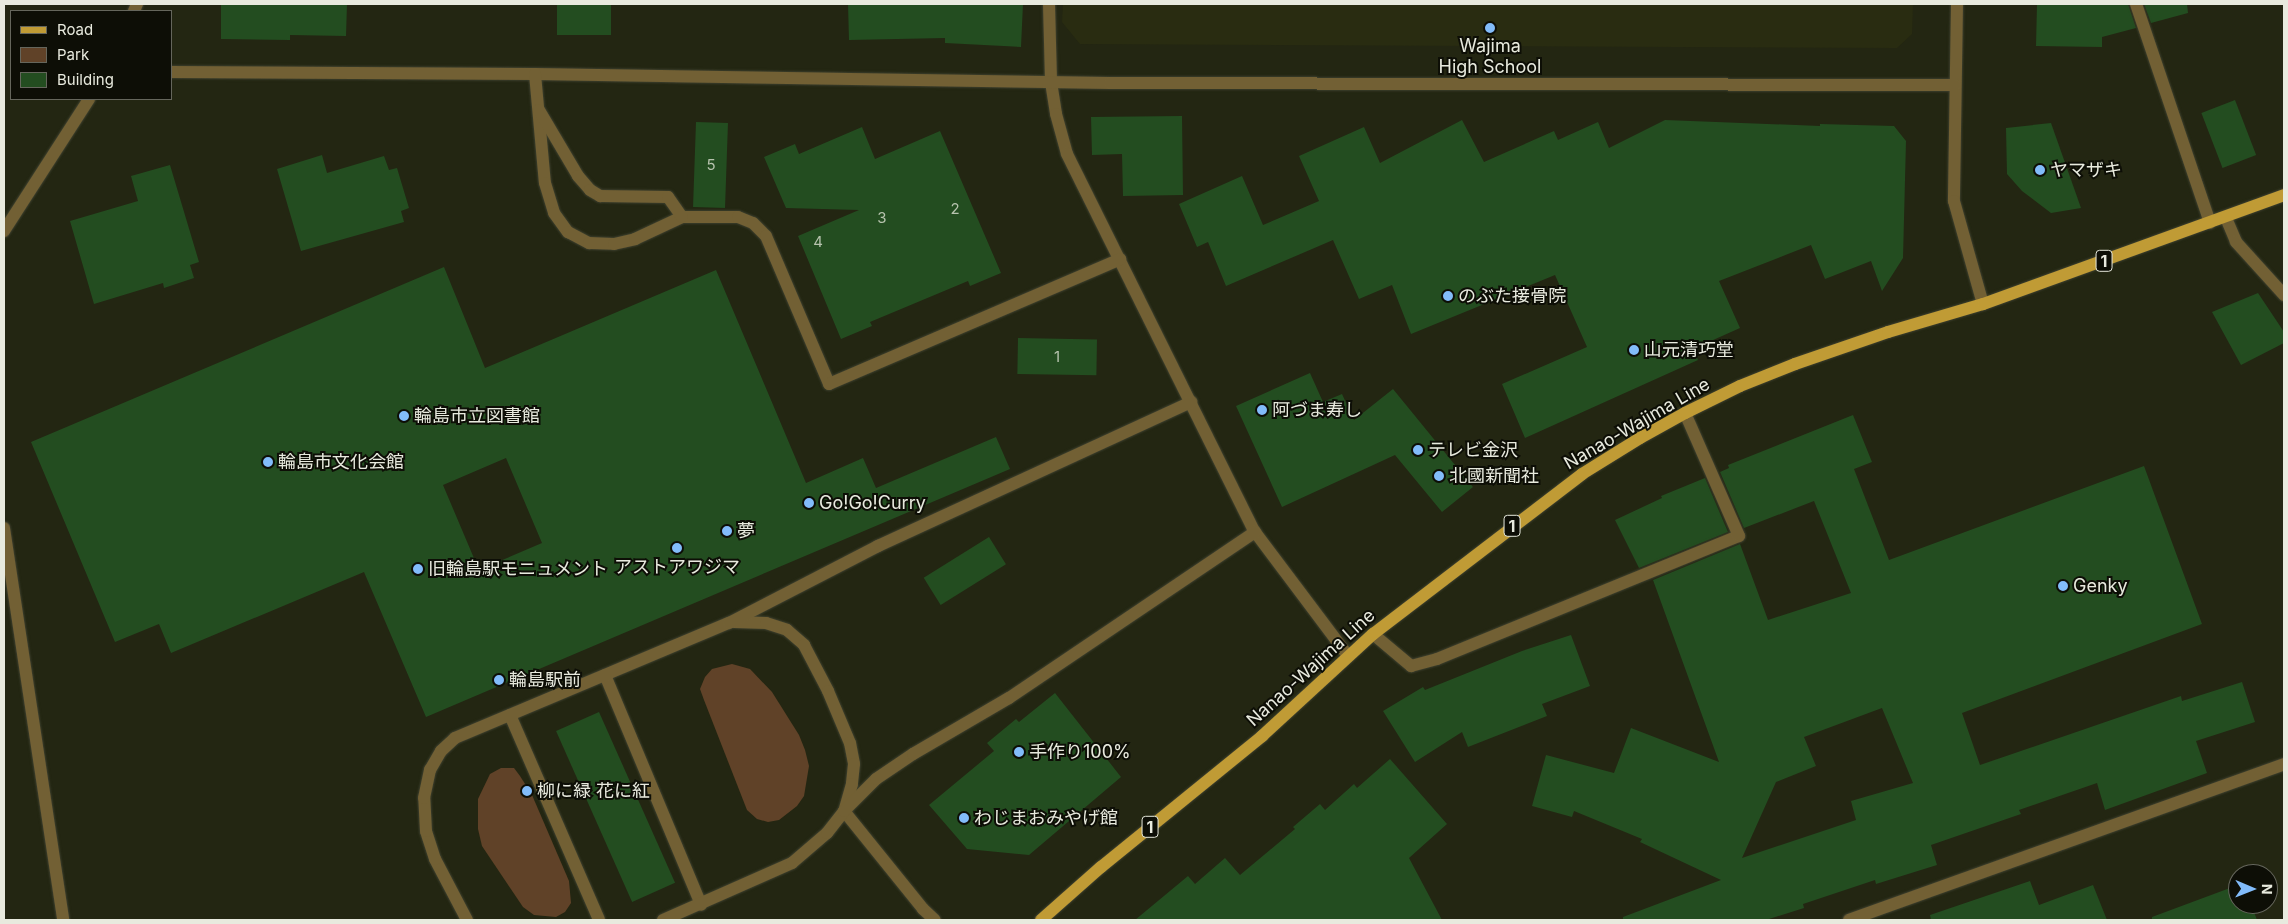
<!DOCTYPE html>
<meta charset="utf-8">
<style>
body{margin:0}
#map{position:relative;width:2288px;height:924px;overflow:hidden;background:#232612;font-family:Inter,"Noto Sans JP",sans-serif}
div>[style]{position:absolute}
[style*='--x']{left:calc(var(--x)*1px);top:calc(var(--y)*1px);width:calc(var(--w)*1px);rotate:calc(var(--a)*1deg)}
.built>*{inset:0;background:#292c11}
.green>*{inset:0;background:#604228}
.building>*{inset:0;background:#234d20;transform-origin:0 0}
.roads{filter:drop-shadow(0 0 1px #3f412f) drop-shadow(0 0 1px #3f412f)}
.minor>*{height:12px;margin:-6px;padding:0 6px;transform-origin:6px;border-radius:6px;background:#726034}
.major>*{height:12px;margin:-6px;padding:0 6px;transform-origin:6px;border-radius:6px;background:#c09b35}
.dots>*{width:14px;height:14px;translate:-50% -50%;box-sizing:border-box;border:2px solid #0d0e06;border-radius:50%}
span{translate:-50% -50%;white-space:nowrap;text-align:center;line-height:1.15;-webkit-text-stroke:4px #0d0e06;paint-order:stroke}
.number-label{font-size:15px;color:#b7c3ae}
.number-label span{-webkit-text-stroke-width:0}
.shield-label span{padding:1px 4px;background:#0d0e06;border:1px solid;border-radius:4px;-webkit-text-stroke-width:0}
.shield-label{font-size:16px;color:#e8eade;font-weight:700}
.poi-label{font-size:18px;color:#e8eade}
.left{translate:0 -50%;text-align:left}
.street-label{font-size:18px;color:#e8eade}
.frame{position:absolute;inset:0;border:5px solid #e8eade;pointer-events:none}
.legend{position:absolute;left:10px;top:10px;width:162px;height:90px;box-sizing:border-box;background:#0d0e06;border:1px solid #65665c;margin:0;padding:6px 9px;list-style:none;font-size:15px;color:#e8eade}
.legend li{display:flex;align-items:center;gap:10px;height:25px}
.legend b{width:25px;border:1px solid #65665c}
.north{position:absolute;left:2228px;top:864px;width:50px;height:50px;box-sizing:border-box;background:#0d0e06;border:1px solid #65665c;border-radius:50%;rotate:91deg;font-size:14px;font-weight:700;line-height:20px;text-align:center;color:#e8eade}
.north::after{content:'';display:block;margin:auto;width:18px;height:22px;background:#82bcfa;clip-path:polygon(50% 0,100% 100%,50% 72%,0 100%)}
</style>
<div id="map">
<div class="built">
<i style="clip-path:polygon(1063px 4px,1913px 4px,1912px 34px,1897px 48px,1080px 44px,1062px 22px)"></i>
</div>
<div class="green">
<i style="clip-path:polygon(732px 664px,750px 669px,772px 692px,799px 735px,805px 750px,809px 766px,804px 796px,797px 806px,779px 820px,768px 822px,757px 819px,747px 810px,704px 700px,700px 689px,705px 677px,712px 669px)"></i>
<i style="clip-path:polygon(501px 768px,514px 768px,520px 776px,532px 795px,569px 881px,571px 903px,565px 912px,556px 917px,534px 915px,523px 907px,482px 846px,478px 829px,478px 799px,490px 774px)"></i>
</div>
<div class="building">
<i style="clip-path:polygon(221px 4px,347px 4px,346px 36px,290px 35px,290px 40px,221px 39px)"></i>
<i style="left:557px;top:4px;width:54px;height:31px"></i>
<i style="clip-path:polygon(848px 4px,1023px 4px,1021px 47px,945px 43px,945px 38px,849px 40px)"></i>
<i style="clip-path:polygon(2037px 4px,2128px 4px,2136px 28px,2102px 37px,2102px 47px,2036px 46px)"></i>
<i style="clip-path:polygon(2144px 4px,2187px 4px,2188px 13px,2151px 23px)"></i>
<i style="left:2235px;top:100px;width:59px;height:36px;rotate:69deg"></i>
<i style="clip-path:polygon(1182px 116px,1183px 195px,1123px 196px,1122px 154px,1092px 155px,1091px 117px)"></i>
<i style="clip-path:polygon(1462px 120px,1484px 162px,1554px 131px,1558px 140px,1598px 122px,1609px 148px,1665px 120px,1820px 126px,1820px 124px,1894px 126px,1906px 141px,1903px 258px,1882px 291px,1871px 261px,1825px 279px,1811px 245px,1719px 281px,1740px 328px,1693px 349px,1698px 360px,1525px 438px,1502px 384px,1587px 347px,1555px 275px,1411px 334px,1392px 285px,1359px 299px,1333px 240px,1226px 286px,1208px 242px,1197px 247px,1179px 204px,1242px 176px,1263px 225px,1319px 201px,1299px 156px,1364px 127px,1380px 163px)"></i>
<i style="left:696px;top:122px;width:32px;height:85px;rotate:2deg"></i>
<i style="clip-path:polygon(2051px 123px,2081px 208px,2051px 213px,2022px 191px,2007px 174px,2006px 128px)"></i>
<i style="clip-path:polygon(862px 127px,875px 159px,940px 131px,1001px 273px,970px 286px,968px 281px,870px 322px,872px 326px,841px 339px,798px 236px,859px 210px,786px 208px,764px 157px,795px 144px,799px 154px)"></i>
<i style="clip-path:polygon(322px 155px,327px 173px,384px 156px,389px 170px,397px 168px,409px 208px,401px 211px,404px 222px,301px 251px,277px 169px)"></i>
<i style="clip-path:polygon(170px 165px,199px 262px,190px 265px,194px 278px,164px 288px,163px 283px,94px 304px,70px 221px,138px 201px,131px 176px)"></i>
<i style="clip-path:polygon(evenodd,444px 267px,485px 368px,716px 270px,806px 483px,863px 458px,876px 488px,996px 437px,1010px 469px,426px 717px,364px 572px,171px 653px,159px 624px,115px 642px,31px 442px,444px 267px,506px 458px,542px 543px,479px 570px,443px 485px,506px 458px)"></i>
<i style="clip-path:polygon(2258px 293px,2284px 332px,2284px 343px,2241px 365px,2212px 312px)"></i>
<i style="left:1018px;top:338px;width:79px;height:36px;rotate:1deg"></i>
<i style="clip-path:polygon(1310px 373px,1323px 402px,1342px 394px,1354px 420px,1393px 389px,1473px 487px,1442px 512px,1395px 455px,1282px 507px,1236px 406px)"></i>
<i style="clip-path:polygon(evenodd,1853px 415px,1872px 462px,1854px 469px,1889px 560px,2144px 466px,2202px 624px,1962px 713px,1980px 765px,2181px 696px,2182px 701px,2242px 682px,2255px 722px,2196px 741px,2207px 773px,2105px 810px,2097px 783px,2019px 810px,2021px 814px,1931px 845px,1937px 865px,1876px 884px,1875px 880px,1803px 904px,1804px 908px,1766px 920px,1623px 920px,1623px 917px,1721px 880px,1640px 842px,1642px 839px,1574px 811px,1572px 817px,1532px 806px,1546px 755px,1614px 773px,1631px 728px,1719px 762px,1653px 580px,1740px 544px,1768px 620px,1851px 593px,1814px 501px,1744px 528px,1720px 472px,1729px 468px,1728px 465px,1853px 415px,1882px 708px,1913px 783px,1851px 801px,1856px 820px,1742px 858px,1776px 782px,1816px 766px,1804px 737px,1882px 708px)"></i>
<i style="clip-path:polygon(1705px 478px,1728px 532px,1639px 568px,1615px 520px,1662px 498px,1661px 496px)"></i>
<i style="left:989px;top:537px;width:32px;height:77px;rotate:58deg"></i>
<i style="clip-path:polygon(1571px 635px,1590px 686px,1542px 704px,1547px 716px,1468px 747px,1462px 732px,1415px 762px,1383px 711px,1423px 687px,1425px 690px,1522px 651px)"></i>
<i style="clip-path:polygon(1055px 693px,1121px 777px,1029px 855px,967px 849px,929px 805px,994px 751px,987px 743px,1016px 719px,1019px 722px)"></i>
<i style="left:599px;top:712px;width:187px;height:47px;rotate:66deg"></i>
<i style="clip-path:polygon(1390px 759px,1447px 824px,1409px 858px,1442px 920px,1135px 920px,1188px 876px,1195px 884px,1225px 858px,1240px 875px,1295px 829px,1293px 827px,1320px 804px,1325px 810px,1354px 784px,1357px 788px)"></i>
<i style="clip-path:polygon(2030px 881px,2039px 905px,2093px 885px,2107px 920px,1931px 920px,1930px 915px)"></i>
<i style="clip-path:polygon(2238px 885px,2238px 904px,2251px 904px,2257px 920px,2152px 920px,2152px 917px)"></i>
</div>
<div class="roads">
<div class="minor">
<i style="--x:1049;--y:4;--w:78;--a:88.5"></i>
<i style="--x:1051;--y:82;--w:32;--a:81"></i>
<i style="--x:1056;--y:114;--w:41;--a:74.6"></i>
<i style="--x:1067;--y:154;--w:422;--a:63.6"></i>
<i style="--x:1255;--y:532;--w:155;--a:53.1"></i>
<i style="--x:1957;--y:4;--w:197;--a:90.9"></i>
<i style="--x:1954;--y:201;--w:107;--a:74.3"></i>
<i style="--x:2136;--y:4;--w:231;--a:71.3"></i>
<i style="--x:134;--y:11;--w:8;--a:-67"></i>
<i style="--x:171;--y:72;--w:364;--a:0.3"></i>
<i style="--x:535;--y:74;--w:575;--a:0.9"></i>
<i style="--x:1110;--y:83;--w:845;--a:0.14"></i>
<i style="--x:535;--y:74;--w:109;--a:84.8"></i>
<i style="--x:545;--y:183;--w:31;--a:73"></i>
<i style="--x:554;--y:213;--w:24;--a:54"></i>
<i style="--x:568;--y:232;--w:24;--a:28"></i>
<i style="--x:589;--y:243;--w:25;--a:2"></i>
<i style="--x:614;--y:244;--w:22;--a:-13"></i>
<i style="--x:635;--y:239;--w:52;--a:-25.1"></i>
<i style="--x:682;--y:217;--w:56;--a:0"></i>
<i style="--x:738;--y:217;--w:16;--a:22"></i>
<i style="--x:753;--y:223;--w:18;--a:45"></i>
<i style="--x:766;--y:236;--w:161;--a:66.9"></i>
<i style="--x:829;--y:384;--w:317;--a:-23.2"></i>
<i style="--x:539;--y:110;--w:77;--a:59.4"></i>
<i style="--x:578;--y:176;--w:18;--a:49"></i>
<i style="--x:590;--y:190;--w:12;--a:31"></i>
<i style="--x:600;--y:196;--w:68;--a:0.8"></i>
<i style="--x:668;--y:197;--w:24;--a:55"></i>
<i style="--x:2226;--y:218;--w:26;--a:67"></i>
<i style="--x:2236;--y:242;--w:72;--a:47.8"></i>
<i style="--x:4;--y:231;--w:157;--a:-57.2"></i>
<i style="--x:4;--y:528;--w:396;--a:81.4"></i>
<i style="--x:734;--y:622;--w:32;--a:2"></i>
<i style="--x:766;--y:623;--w:22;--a:18"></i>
<i style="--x:787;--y:630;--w:23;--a:41"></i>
<i style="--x:804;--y:645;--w:52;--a:62.4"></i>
<i style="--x:828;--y:691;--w:56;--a:67.1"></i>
<i style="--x:850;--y:743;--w:21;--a:79"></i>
<i style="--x:854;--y:764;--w:20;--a:96"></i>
<i style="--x:852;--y:784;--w:26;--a:106"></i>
<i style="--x:1373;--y:634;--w:50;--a:40.1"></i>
<i style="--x:1411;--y:666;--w:27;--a:-15"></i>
<i style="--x:1437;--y:659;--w:326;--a:-22.2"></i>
<i style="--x:1739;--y:536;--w:134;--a:-113.7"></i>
<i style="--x:605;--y:675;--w:249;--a:67.3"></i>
<i style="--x:510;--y:715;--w:223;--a:66.5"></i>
<i style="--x:844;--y:811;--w:126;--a:51.1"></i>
<i style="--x:923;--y:909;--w:16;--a:43"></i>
<i style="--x:467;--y:920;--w:69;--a:-117.7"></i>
<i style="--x:435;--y:859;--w:29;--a:-108"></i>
<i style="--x:426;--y:831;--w:33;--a:-93"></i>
<i style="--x:424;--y:798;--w:29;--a:-78"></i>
<i style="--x:430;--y:770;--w:22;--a:-60"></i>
<i style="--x:441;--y:751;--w:19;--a:-43"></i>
<i style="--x:455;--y:738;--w:297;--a:-22.8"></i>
<i style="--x:729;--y:623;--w:168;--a:-27.3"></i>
<i style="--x:878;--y:546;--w:345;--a:-24.7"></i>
<i style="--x:663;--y:920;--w:141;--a:-23.8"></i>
<i style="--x:792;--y:863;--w:46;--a:-40.6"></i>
<i style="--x:827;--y:833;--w:28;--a:-52"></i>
<i style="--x:844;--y:811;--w:45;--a:-45"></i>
<i style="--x:876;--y:779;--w:45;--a:-34"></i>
<i style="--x:913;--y:754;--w:111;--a:-30.3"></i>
<i style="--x:1009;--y:698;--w:297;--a:-34"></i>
<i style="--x:1849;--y:920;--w:462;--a:-19.7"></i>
</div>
<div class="major">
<i style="--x:1041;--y:920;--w:80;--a:-41.5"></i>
<i style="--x:1101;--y:867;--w:208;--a:-39.1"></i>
<i style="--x:1262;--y:736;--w:151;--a:-42.6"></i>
<i style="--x:1373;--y:634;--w:263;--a:-37.4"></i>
<i style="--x:1582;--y:474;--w:68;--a:-31.8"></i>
<i style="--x:1640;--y:438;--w:51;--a:-29.1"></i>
<i style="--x:1685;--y:413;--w:61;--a:-26.1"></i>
<i style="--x:1740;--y:386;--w:59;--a:-21.8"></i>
<i style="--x:1795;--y:364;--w:98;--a:-19"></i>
<i style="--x:1888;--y:332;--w:99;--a:-16.4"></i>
<i style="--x:1983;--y:304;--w:320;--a:-19.9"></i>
</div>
</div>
<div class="dots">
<i style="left:1490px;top:28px;background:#82bcfa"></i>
<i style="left:2040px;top:170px;background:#82bcfa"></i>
<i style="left:1448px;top:296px;background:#82bcfa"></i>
<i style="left:1634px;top:350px;background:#82bcfa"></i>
<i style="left:1262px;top:410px;background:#82bcfa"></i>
<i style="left:404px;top:416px;background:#82bcfa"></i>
<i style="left:1418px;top:450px;background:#82bcfa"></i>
<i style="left:268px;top:462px;background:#82bcfa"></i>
<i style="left:1439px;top:476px;background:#82bcfa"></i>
<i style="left:809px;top:503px;background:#82bcfa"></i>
<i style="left:727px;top:531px;background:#82bcfa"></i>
<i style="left:677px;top:548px;background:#82bcfa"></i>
<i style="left:418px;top:569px;background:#82bcfa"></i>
<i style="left:2063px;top:586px;background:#82bcfa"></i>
<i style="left:499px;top:680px;background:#82bcfa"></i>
<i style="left:1019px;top:752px;background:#82bcfa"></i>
<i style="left:527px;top:791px;background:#82bcfa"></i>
<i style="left:964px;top:818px;background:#82bcfa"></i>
</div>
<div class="number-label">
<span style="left:711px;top:165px">5</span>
<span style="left:955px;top:209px">2</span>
<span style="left:882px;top:218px">3</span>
<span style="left:818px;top:242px">4</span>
<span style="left:1057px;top:357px">1</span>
</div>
<div class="shield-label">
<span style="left:2104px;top:261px">1</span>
<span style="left:1512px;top:526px">1</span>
<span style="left:1150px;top:827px">1</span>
</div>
<div class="poi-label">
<span style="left:1490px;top:57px">Wajima<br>High School</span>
<span class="left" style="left:2050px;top:170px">ヤマザキ</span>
<span class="left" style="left:1458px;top:296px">のぶた接骨院</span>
<span class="left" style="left:1644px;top:350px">山元清巧堂</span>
<span class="left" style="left:1272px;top:410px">阿づま寿し</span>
<span class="left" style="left:414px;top:416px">輪島市立図書館</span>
<span class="left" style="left:1428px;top:450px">テレビ金沢</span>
<span class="left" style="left:278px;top:462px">輪島市文化会館</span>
<span class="left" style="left:1449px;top:476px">北國新聞社</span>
<span class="left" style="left:819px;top:503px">Go!Go!Curry</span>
<span class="left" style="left:737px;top:531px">夢</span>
<span style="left:677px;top:567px">アストアワジマ</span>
<span class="left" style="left:428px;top:569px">旧輪島駅モニュメント</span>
<span class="left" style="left:2073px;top:586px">Genky</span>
<span class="left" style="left:509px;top:680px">輪島駅前</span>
<span class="left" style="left:1029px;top:752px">手作り100%</span>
<span class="left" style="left:537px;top:791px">柳に緑 花に紅</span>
<span class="left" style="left:974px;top:818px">わじまおみやげ館</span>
</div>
<div class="street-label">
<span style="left:1637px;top:424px;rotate:-30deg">Nanao-Wajima Line</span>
<span style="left:1311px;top:668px;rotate:-42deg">Nanao-Wajima Line</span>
</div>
<div class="frame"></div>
<ul class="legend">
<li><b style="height:6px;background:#c09b35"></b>Road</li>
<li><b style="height:14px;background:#604228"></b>Park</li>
<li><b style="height:14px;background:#234d20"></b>Building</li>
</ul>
<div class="north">N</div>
</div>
